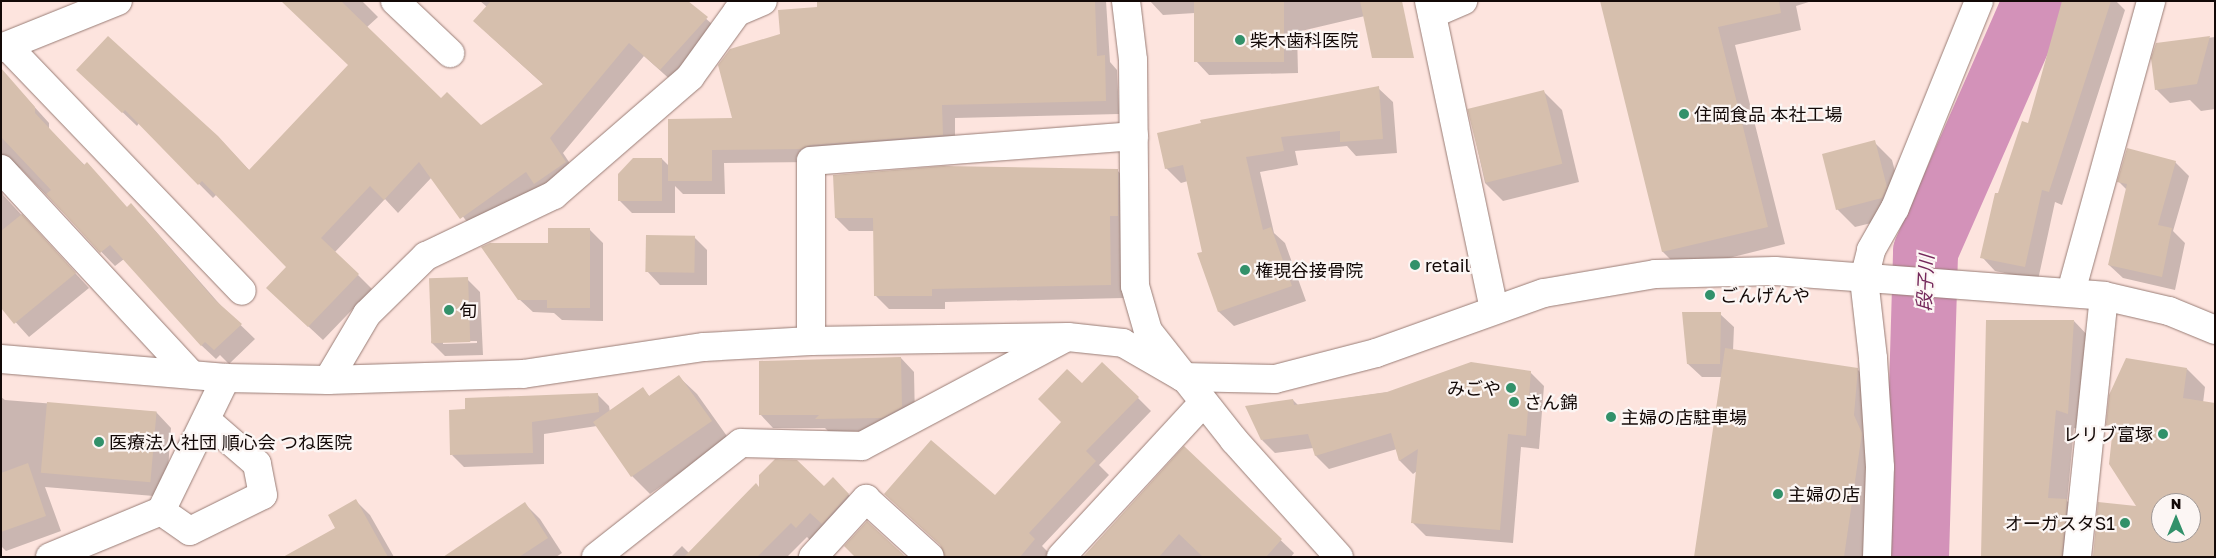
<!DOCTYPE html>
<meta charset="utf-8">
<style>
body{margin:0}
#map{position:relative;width:2216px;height:558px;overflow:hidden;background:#fde4de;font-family:"Golos Text","Noto Sans JP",sans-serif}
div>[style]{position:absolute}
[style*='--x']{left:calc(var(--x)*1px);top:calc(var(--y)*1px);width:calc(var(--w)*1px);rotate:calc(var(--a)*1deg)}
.shadow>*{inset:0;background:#0003}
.river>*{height:65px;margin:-32.5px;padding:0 32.5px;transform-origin:32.5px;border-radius:32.5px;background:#d392b9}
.building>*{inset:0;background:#d6bfad;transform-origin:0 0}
.roads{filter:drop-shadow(0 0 1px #997d76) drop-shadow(0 0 1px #997d76)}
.minor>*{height:28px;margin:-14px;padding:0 14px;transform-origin:14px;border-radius:14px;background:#fff}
.dots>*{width:14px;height:14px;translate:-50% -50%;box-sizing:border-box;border:2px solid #fcf6f4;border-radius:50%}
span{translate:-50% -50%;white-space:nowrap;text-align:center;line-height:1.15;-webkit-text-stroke:4.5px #fcf6f4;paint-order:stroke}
.poi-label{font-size:18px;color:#130907}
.left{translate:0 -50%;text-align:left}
.right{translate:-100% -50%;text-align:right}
.water-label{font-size:19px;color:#74285b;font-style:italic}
.frame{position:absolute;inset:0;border:2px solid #130907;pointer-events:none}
.north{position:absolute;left:2151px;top:493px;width:50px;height:50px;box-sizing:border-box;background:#fcf6f4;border:1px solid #9f9795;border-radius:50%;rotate:0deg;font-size:14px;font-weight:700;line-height:20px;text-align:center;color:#130907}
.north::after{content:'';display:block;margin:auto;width:18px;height:22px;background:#32916a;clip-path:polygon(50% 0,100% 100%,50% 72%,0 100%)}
</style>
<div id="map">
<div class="shadow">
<i style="clip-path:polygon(298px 1px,362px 1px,378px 17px,366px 28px,441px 100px,481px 127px,544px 85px,489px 35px,487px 7px,480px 1px,686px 1px,721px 32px,674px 83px,644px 56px,563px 153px,579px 177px,549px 197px,539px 187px,475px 232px,432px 177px,398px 213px,385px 199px,335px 252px,372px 289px,323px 340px,282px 302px,288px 267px,217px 194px,213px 198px,139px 123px,137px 126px,92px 83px,218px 137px,250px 171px,349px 65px)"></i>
<i style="clip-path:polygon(903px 1px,1106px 1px,1110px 62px,1117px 70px,1119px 114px,955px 118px,955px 148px,815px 162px,724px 163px,725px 194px,683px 194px,675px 186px,675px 213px,632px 213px,619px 200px,662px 159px,670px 167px)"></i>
<i style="clip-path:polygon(1379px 1px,1382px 12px,1297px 32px,1298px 73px,1209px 75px,1196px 61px,1195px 13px,1163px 15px,1150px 1px)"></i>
<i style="clip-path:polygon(1601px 1px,1812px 1px,1796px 6px,1801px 30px,1735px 45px,1785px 244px,1681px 270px,1663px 252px)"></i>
<i style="clip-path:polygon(2064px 1px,2116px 1px,2125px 10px,2062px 205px,2055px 202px,2038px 280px,1995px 271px,1982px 257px,1999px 195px,2029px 125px)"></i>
<i style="clip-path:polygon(2215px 37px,2215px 109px,2201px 111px,2190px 100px,2170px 103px,2156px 89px,2157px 44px)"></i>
<i style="clip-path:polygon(3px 72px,49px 123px,49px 129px,127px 208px,131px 205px,145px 219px,223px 308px,255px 339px,229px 364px,220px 355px,216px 359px,201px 345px,124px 259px,115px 266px,20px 168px,4px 172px,1px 177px)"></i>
<i style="clip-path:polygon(1378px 88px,1393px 102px,1397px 153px,1356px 156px,1347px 146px,1295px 151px,1298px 165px,1260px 172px,1274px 233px,1285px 243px,1306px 301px,1234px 326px,1219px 312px,1199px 254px,1204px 252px,1188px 181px,1181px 183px,1166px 168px)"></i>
<i style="clip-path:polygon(1544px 92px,1562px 110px,1579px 182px,1503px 201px,1485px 183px,1469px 110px)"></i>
<i style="clip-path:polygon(1874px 142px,1892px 160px,1904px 205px,1900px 216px,1855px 227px,1837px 209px)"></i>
<i style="clip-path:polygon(2175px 162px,2189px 176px,2173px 231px,2185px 243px,2175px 290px,2123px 278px,2109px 265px,2127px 190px,2119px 182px)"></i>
<i style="clip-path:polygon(1117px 170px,1130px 184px,1123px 229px,1124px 298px,945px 302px,945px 309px,889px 309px,876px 296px,874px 231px,849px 231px,836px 218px)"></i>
<i style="clip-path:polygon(1px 186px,3px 195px,89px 288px,29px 337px,1px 306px)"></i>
<i style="clip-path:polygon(590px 230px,603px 243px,603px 321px,562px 320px,554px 313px,533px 312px,519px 299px,549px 244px)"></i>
<i style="clip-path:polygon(694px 237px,707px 250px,707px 285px,660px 285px,647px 271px)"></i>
<i style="clip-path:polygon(evenodd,467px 279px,480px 292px,483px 355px,445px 356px,431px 342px,467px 279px,443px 341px,477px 341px,477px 343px,443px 344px,443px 341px)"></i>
<i style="clip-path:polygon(1720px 314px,1734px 327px,1733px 351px,1857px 369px,1875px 387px,1864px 557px,1695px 557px,1722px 377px,1702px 377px,1688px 364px)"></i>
<i style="clip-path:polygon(2074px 321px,2092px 340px,2086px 431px,2074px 428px,2067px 501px,2085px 519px,2081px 557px,1982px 557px)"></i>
<i style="clip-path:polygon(901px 358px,914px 372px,915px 420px,896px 430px,829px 432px,825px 428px,773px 428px,760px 414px)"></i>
<i style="clip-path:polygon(evenodd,2187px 369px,2205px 387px,2203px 403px,2215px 557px,2094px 557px,2139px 507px,2114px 430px,2108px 424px,2187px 369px,2161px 503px,2191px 503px,2191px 533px,2161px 533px,2161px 503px)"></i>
<i style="clip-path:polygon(1530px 372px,1544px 386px,1539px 449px,1521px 447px,1513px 543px,1426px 536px,1413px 523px,1417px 471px,1413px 474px,1400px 461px,1397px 449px,1329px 469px,1316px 456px,1313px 448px,1275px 453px,1262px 440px,1293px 400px,1298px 405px)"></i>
<i style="clip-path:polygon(679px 377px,697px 394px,729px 439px,650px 494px,632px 476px,597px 426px,544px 434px,544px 464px,464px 467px,452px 455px,597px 394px,609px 406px,610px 412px,643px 389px,650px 397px)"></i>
<i style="clip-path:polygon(1082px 385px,1138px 398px,1151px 411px,1099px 465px,1109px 475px,1042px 546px,1053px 557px,946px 557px,1063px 422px)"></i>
<i style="clip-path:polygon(1px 397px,5px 400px,156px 412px,171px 428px,166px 497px,45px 487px,61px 531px,6px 551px,1px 546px)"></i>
<i style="clip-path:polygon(1184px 448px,1294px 553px,1291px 557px,1085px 557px)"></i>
<i style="clip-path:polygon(833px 479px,864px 510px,812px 542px,807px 537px,787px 557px,671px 557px,682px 546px,689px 553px,760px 489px,824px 488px)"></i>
<i style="clip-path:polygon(355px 500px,370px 515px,394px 557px,286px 557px,337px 528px)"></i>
<i style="clip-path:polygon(525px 504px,540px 519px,562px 553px,556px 557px,445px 557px)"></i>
</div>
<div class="river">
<i style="--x:1916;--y:557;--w:306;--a:-88.3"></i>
<i style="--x:1925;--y:251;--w:273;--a:-66.3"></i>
</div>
<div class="building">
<i style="clip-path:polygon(281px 1px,341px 1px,441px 98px,447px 92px,481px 125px,543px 84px,473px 21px,491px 1px,688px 1px,708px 17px,660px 70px,629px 43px,550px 138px,566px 162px,534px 184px,526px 172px,460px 219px,419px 162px,384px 200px,370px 186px,321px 238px,359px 274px,308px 327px,266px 288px,286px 267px,202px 181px,198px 185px,125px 110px,122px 113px,76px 70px,108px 36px,218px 136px,249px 170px,348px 65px)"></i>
<i style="clip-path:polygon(817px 1px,1095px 1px,1097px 56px,1105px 55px,1106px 101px,942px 105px,943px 135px,810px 145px,801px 149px,712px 150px,712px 181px,668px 181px,668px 119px,732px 118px,718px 65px,730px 49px,780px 34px,778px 10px,817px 7px)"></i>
<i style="left:1194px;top:1px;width:90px;height:61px"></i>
<i style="clip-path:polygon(1360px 1px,1402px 1px,1414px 58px,1372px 58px)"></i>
<i style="clip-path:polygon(1600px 1px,1779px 1px,1781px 13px,1718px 27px,1768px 227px,1662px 252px)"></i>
<i style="clip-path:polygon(2062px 1px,2111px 1px,2049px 192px,2042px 190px,2025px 267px,1980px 258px,1995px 193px,1998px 193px,2022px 121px,2028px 123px)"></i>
<i style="clip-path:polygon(2210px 36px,2197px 84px,2155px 90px,2151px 58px,2156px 43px)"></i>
<i style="clip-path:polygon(1px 68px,35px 107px,35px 113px,84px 165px,87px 162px,127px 207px,131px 203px,214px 299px,242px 324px,214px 350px,205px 342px,201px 346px,110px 245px,100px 253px,46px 194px,51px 190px,1px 137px)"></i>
<i style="clip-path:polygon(1379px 86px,1383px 139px,1340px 142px,1340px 131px,1281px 137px,1284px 151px,1246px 157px,1263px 230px,1271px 227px,1292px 286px,1218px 312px,1197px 253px,1202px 252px,1183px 165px,1165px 169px,1157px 133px,1201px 123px,1200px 120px)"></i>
<i style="left:1544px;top:90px;width:76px;height:79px;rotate:76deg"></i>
<i style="clip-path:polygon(1875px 140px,1887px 187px,1882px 198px,1836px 210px,1822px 154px)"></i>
<i style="clip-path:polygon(2127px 148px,2176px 161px,2158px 225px,2172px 228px,2162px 277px,2108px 265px,2127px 184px,2117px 182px)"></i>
<i style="clip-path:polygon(633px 158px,662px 158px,662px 201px,618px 201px,618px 174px)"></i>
<i style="clip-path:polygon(943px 166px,1118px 169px,1118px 216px,1110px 216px,1111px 285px,932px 289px,932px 296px,874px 296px,873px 218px,835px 218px,833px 175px)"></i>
<i style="clip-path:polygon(22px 214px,76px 273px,14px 324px,1px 308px,1px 231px)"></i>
<i style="clip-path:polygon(548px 228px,590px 228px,590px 308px,547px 308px,547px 300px,518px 300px,481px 247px,490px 243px,548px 243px)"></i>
<i style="left:646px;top:235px;width:49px;height:37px;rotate:1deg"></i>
<i style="left:468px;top:277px;width:65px;height:39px;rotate:88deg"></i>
<i style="clip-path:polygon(1682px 312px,1721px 312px,1720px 364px,1687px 364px)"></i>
<i style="clip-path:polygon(1986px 320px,2074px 320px,2068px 414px,2056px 410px,2048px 498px,2067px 499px,2062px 557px,1981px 557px)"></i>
<i style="clip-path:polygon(1725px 348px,1858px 368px,1854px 415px,1862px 433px,1844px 557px,1694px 557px)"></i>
<i style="clip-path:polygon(901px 357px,902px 407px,882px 418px,815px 419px,819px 415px,759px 415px,759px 361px)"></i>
<i style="clip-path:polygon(evenodd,2126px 358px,2187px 368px,2183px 398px,2215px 403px,2215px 557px,2093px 557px,2098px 502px,2136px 506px,2109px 464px,2113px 427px,2106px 425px,2109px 395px,2126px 358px,2161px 503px,2191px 503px,2191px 533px,2161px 533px,2161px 503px)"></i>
<i style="clip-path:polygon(1102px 362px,1139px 397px,1086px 451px,1096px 461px,1029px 533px,1035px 539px,1020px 557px,945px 557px,940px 545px,884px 494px,931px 440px,995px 495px,1061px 422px,1038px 399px,1067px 369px,1082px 383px)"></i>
<i style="clip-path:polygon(1471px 362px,1531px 371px,1526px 436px,1508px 434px,1500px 530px,1411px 523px,1418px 449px,1399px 461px,1391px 433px,1315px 456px,1308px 434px,1261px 440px,1245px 406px,1293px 399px,1294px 405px,1387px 392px)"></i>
<i style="clip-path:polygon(679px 375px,712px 421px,631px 477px,593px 422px,643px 387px,649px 396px)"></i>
<i style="clip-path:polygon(598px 393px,599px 412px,532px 422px,533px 453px,450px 455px,449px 410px,465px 409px,465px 398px)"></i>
<i style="left:47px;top:402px;width:110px;height:71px;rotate:5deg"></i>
<i style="clip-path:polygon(1184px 446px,1282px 539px,1266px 557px,1203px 557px,1179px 534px,1159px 557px,1083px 557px)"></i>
<i style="clip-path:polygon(775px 459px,797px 460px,824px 486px,833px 477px,849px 494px,822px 524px,810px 513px,796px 528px,791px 523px,757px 557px,684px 557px,756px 483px,759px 487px,759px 475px)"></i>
<i style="clip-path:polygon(28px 463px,46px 516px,1px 532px,1px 473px)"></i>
<i style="clip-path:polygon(356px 499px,388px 557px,283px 557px,335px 528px,328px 515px)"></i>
<i style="clip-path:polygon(525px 502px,548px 538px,519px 557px,443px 557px)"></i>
<i style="clip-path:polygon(867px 521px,906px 557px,855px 557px,844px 546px)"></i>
</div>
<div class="roads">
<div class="minor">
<i style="--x:395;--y:1;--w:76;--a:43.4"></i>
<i style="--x:1126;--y:1;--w:59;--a:83.2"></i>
<i style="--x:1133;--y:60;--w:226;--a:89.5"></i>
<i style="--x:1135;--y:286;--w:47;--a:73.9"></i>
<i style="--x:1148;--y:331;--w:139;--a:51.7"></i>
<i style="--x:1234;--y:440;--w:157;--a:48.1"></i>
<i style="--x:1429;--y:1;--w:315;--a:78.1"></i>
<i style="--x:1432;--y:14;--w:34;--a:-23"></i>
<i style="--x:7;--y:46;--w:339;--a:46.2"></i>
<i style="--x:1;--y:48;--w:126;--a:-21.9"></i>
<i style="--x:1;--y:169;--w:280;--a:47.2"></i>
<i style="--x:2071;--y:292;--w:302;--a:-74.6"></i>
<i style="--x:811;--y:341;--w:180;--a:-90"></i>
<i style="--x:811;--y:161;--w:324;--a:-4.4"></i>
<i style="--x:1;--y:359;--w:226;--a:4.8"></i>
<i style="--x:226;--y:378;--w:102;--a:1.1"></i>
<i style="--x:328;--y:380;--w:195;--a:-1.8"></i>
<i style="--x:523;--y:374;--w:183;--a:-8.5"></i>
<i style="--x:704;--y:347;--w:107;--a:-3.2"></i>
<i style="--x:811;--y:341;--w:257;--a:-0.9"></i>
<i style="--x:1068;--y:337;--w:55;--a:6.2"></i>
<i style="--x:1123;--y:343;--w:68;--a:30"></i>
<i style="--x:1182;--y:377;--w:93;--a:1.2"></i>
<i style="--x:1275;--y:379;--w:104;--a:-14.4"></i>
<i style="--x:1376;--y:353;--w:178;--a:-19.7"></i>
<i style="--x:1544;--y:293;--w:113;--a:-9.7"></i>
<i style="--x:1655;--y:274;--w:120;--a:-1.4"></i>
<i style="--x:1775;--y:271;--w:330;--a:4.3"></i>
<i style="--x:2104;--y:296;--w:67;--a:13"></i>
<i style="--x:2169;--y:311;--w:50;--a:22.4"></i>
<i style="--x:328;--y:380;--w:77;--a:-59.4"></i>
<i style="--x:367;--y:314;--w:83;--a:-44.5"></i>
<i style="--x:426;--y:256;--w:142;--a:-25.5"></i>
<i style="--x:554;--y:195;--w:180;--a:-40.9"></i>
<i style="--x:690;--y:77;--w:80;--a:-54.1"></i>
<i style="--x:737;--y:12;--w:28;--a:-23"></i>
<i style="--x:161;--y:511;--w:35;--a:35"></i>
<i style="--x:190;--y:531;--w:81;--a:-26.3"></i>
<i style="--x:263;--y:495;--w:32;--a:-101"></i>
<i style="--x:257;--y:464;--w:67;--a:-139.2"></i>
<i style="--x:50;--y:557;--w:120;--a:-22.5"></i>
<i style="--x:161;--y:511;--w:148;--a:-64"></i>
<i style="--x:596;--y:557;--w:184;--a:-38.2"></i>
<i style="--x:741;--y:443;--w:121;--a:1.4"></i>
<i style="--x:862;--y:446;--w:228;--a:-28"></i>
<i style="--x:813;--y:557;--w:79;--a:-47.6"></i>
<i style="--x:866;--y:499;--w:86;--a:42.2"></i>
<i style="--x:1061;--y:557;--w:209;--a:-47.3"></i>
<i style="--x:1877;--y:557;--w:90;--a:-88.1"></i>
<i style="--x:1880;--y:467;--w:109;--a:-93.7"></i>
<i style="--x:1873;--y:358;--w:80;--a:-96.5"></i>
<i style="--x:1864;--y:279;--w:30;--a:-76"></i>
<i style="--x:1871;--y:250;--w:48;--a:-60.3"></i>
<i style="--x:1895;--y:208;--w:223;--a:-67.9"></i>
<i style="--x:2077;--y:557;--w:262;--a:-84.1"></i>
</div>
</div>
<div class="dots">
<i style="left:1240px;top:40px;background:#32916a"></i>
<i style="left:1684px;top:114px;background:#32916a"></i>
<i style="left:1415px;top:265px;background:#32916a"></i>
<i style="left:1245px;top:270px;background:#32916a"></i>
<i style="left:1710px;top:295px;background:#32916a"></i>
<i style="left:449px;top:310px;background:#32916a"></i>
<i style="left:1511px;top:388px;background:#32916a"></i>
<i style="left:1514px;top:402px;background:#32916a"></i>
<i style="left:1611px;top:417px;background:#32916a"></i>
<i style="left:2163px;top:434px;background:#32916a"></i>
<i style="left:99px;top:442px;background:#32916a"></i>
<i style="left:1778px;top:494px;background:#32916a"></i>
<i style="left:2125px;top:523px;background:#32916a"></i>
</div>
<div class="poi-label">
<span class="left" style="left:1250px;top:40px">柴木歯科医院</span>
<span class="left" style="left:1694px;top:114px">住岡食品 本社工場</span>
<span class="left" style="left:1425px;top:265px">retail</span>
<span class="left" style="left:1255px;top:270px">権現谷接骨院</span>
<span class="left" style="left:1720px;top:295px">ごんげんや</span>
<span class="left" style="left:459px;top:310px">旬</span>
<span class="right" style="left:1501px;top:388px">みごや</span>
<span class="left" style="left:1524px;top:402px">さん錦</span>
<span class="left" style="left:1621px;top:417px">主婦の店駐車場</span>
<span class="right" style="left:2153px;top:434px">レリブ富塚</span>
<span class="left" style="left:109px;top:442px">医療法人社団 順心会 つね医院</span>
<span class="left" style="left:1788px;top:494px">主婦の店</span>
<span class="right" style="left:2115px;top:523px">オーガスタS1</span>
</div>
<div class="water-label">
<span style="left:1925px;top:283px;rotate:-87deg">段子川</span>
</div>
<div class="frame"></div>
<div class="north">N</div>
</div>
